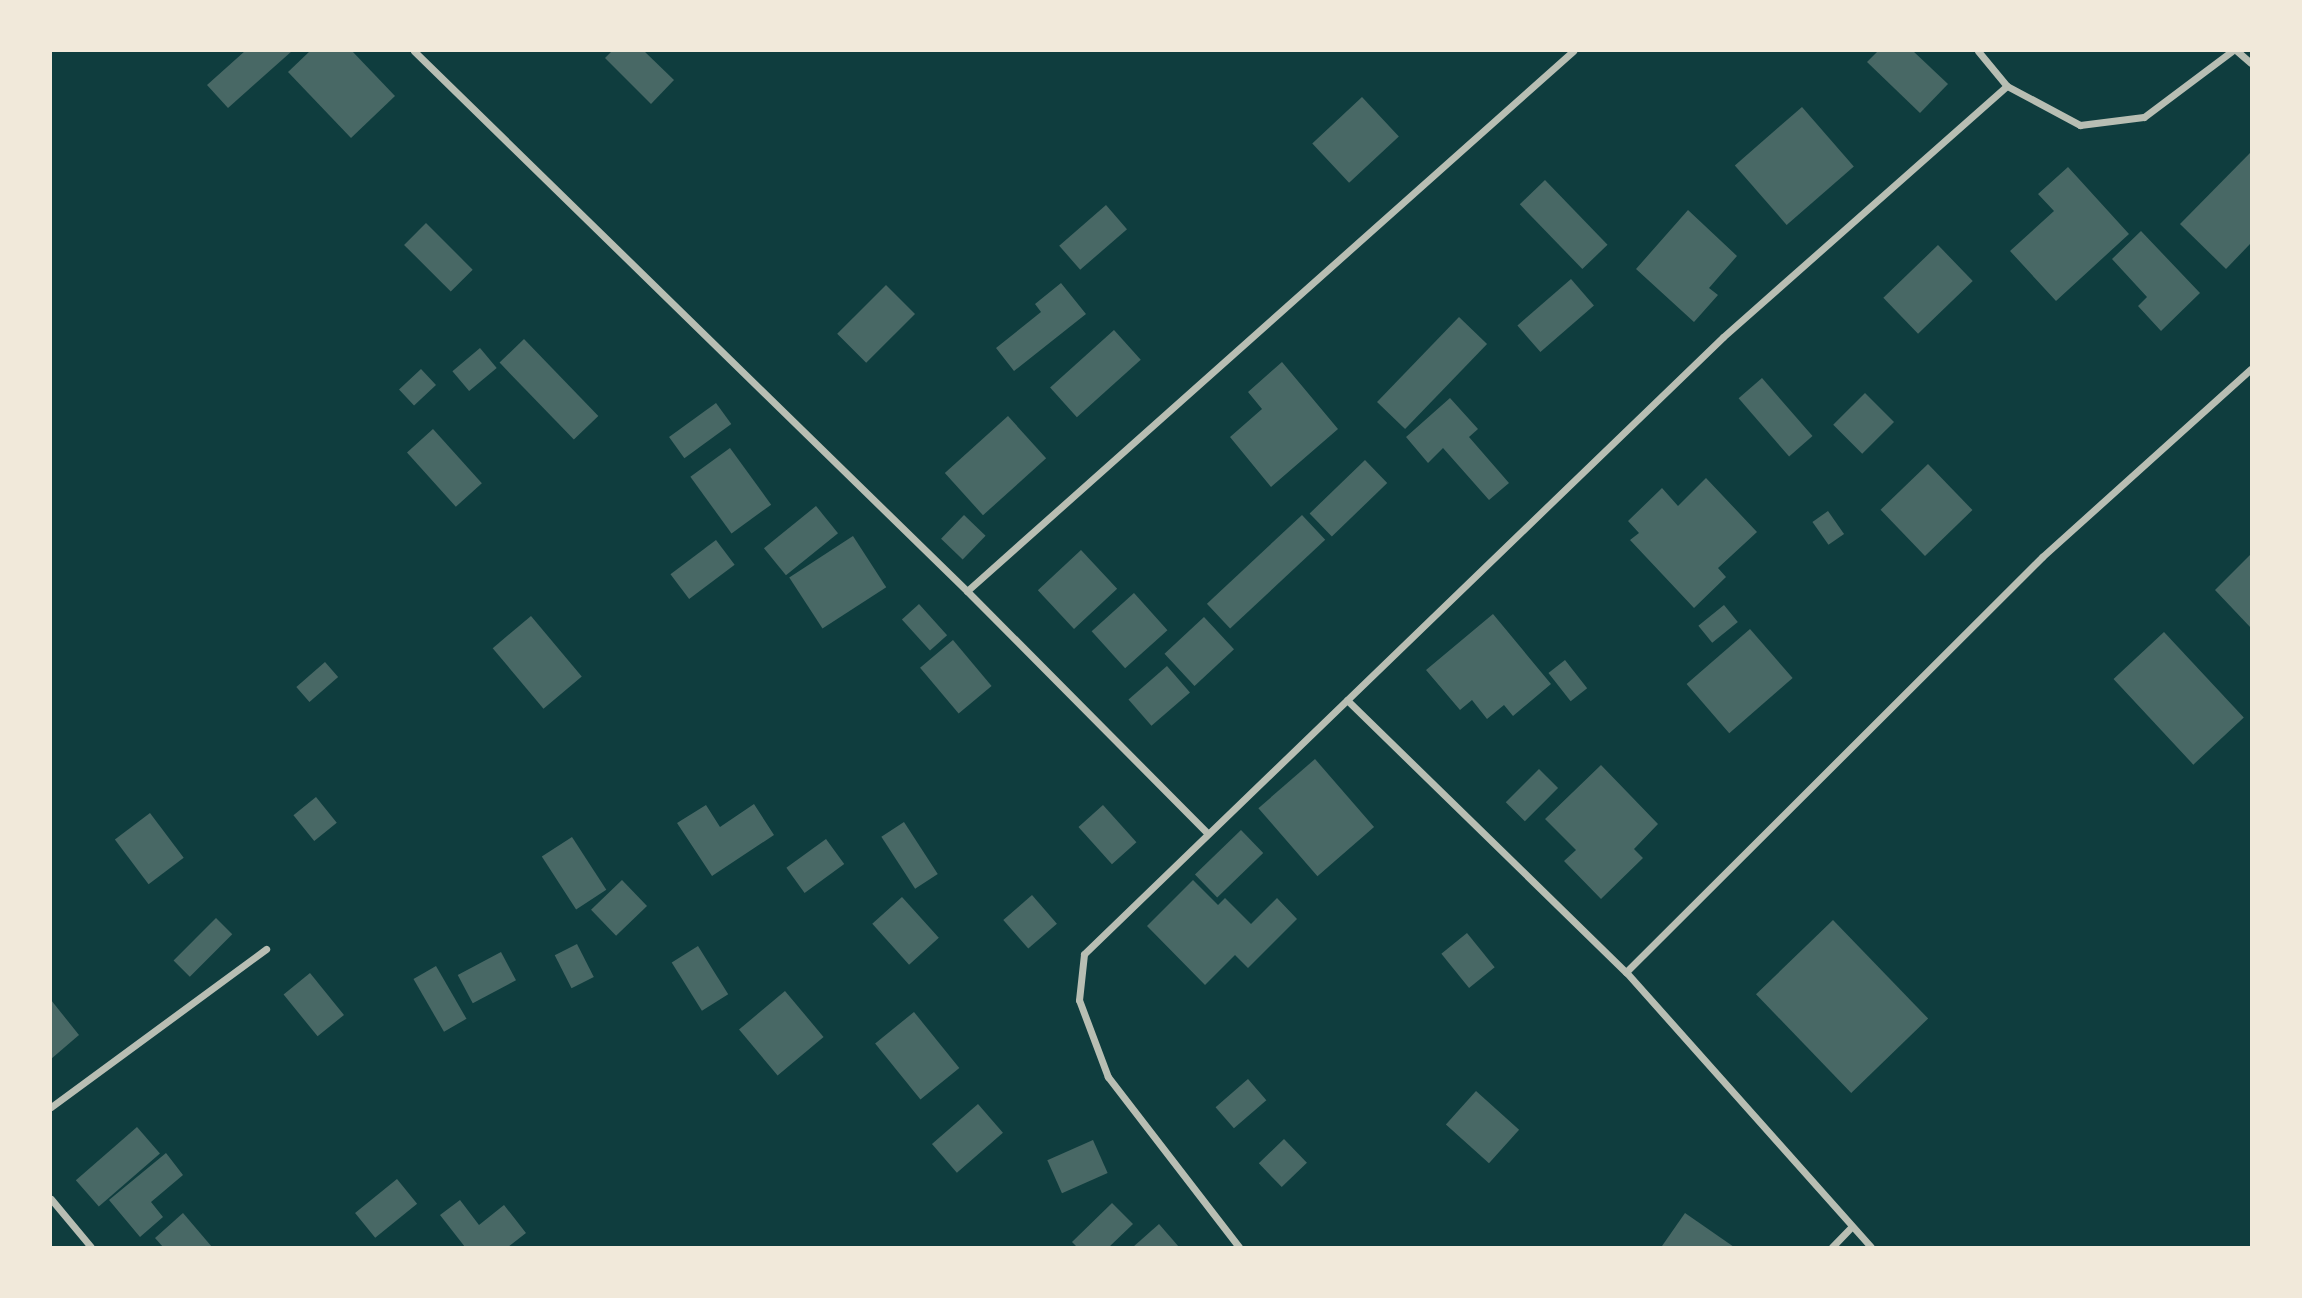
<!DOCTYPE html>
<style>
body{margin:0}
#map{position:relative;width:2302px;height:1298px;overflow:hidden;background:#0f3d3e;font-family:Quicksand,sans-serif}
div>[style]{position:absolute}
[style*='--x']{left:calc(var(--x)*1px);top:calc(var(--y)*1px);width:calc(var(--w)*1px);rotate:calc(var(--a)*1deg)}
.building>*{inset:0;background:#486865;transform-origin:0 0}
.minor>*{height:7px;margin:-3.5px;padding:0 3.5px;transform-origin:3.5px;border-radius:3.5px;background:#b8beb3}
span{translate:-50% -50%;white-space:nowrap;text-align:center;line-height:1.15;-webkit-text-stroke:7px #f1e9da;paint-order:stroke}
.frame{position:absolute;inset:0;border:52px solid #f1e9da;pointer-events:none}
</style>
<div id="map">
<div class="building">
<i style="clip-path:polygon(245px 51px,292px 51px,228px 108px,207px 85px)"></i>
<i style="clip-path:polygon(310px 51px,352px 51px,395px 96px,351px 138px,288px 72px)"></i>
<i style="clip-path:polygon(612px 51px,644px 51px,674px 80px,651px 104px,605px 58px)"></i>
<i style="clip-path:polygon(1878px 51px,1913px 51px,1948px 84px,1920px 113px,1867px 62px)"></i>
<i style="left:1362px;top:97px;width:54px;height:68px;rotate:47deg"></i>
<i style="left:1802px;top:107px;width:79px;height:89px;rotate:49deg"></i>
<i style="clip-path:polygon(2251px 152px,2251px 243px,2226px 269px,2180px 224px)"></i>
<i style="clip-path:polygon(2068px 167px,2129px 234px,2056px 301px,2010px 251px,2054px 211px,2038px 194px)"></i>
<i style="left:1545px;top:180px;width:90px;height:35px;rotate:46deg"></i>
<i style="left:1106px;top:205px;width:32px;height:62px;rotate:49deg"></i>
<i style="clip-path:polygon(1688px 210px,1737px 256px,1709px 288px,1718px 295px,1694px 322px,1636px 269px)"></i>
<i style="left:426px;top:223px;width:66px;height:31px;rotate:45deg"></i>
<i style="clip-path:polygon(2141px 231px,2200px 293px,2161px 331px,2138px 306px,2147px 297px,2112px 259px)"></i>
<i style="left:1938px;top:245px;width:50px;height:76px;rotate:46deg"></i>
<i style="left:1571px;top:279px;width:35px;height:71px;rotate:49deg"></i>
<i style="clip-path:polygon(1061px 283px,1086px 314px,1014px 371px,996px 348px,1041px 312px,1035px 304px)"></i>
<i style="left:886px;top:285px;width:41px;height:69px;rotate:45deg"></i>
<i style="left:1459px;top:317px;width:39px;height:118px;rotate:44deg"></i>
<i style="left:1114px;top:330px;width:40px;height:86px;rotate:48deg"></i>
<i style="left:524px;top:339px;width:107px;height:34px;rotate:46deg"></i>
<i style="left:480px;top:348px;width:26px;height:36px;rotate:50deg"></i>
<i style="clip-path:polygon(1282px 362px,1338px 429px,1271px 487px,1230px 437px,1262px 409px,1248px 392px)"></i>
<i style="left:421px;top:369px;width:22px;height:30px;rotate:47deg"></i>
<i style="left:1762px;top:378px;width:77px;height:31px;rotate:49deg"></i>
<i style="left:1865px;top:393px;width:41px;height:45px;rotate:45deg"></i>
<i style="clip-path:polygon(1450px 398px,1478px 429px,1469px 437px,1509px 483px,1489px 500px,1443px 448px,1428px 463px,1406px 437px)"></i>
<i style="left:716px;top:403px;width:26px;height:58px;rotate:54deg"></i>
<i style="left:1008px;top:416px;width:57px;height:85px;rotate:48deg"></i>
<i style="left:433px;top:429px;width:73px;height:35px;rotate:48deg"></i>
<i style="left:730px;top:448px;width:70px;height:49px;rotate:54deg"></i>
<i style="left:1365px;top:460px;width:32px;height:77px;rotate:46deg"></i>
<i style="left:1928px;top:464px;width:64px;height:66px;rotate:46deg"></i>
<i style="clip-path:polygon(1706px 478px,1757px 532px,1718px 568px,1726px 577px,1694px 608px,1630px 540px,1639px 533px,1628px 521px,1662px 488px,1678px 506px)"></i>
<i style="left:816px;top:506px;width:35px;height:67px;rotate:51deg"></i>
<i style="left:1828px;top:511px;width:28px;height:19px;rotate:55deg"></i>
<i style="left:964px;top:515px;width:30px;height:33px;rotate:44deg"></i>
<i style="left:1302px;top:515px;width:34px;height:130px;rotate:47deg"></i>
<i style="left:853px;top:536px;width:61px;height:76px;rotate:57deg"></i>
<i style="left:716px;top:540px;width:31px;height:57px;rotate:53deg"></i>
<i style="left:1081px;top:550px;width:53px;height:59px;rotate:47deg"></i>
<i style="clip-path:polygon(2251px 554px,2251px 628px,2215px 590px)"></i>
<i style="left:1134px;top:593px;width:50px;height:57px;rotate:48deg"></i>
<i style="left:919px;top:604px;width:42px;height:23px;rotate:48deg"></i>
<i style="left:1724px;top:605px;width:22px;height:33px;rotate:51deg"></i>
<i style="clip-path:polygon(1493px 614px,1551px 684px,1513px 716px,1504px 705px,1487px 719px,1472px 700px,1460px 710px,1426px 670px)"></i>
<i style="left:531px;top:616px;width:79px;height:50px;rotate:50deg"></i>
<i style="left:1204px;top:617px;width:44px;height:54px;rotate:47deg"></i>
<i style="left:1750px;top:629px;width:65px;height:84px;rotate:49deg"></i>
<i style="left:2164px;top:632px;width:117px;height:69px;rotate:47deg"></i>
<i style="left:953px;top:640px;width:60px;height:43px;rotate:50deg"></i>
<i style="left:1565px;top:660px;width:36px;height:21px;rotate:52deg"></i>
<i style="left:325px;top:662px;width:20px;height:38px;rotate:49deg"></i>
<i style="left:1167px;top:666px;width:35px;height:51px;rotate:49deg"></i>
<i style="left:1315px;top:759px;width:90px;height:75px;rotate:49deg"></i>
<i style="clip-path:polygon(1601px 765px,1658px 824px,1634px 849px,1643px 858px,1601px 899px,1564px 861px,1576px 850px,1545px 819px)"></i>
<i style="left:1539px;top:769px;width:27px;height:47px;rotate:45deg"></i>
<i style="left:316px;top:797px;width:33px;height:29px;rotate:51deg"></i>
<i style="clip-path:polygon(754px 804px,774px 835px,712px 876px,677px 823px,706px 805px,720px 827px)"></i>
<i style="left:1103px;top:805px;width:50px;height:33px;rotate:48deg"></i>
<i style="left:150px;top:813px;width:56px;height:44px;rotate:53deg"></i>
<i style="left:904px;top:822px;width:62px;height:27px;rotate:57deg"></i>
<i style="left:1241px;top:830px;width:32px;height:64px;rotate:46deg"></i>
<i style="left:572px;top:837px;width:63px;height:36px;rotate:57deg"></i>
<i style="left:826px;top:839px;width:31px;height:49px;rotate:54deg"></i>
<i style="left:622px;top:880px;width:36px;height:43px;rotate:46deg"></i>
<i style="clip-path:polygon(1193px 880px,1218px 905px,1225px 898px,1251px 924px,1277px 898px,1297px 919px,1248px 968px,1235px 955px,1205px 985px,1147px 926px)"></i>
<i style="left:1032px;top:895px;width:38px;height:38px;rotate:49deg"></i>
<i style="left:902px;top:897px;width:55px;height:40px;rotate:48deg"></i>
<i style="left:216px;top:918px;width:23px;height:60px;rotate:45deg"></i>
<i style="left:1833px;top:920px;width:137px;height:107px;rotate:46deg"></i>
<i style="left:1467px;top:933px;width:44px;height:33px;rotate:51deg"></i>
<i style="left:577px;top:944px;width:37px;height:25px;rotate:63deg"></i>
<i style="left:698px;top:946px;width:57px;height:31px;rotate:58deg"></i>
<i style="left:501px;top:952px;width:32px;height:49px;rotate:62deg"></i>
<i style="left:436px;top:966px;width:61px;height:26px;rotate:60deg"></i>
<i style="left:310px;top:973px;width:54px;height:34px;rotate:51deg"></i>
<i style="left:785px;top:991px;width:60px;height:60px;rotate:50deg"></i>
<i style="clip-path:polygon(51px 1000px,79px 1035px,51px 1059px)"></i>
<i style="left:914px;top:1012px;width:72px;height:50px;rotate:51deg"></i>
<i style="left:1248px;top:1079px;width:28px;height:43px;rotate:49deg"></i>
<i style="left:1476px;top:1091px;width:58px;height:45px;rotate:42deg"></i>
<i style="left:978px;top:1104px;width:38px;height:61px;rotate:49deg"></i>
<i style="left:137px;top:1127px;width:35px;height:81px;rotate:49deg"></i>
<i style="left:1284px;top:1139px;width:33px;height:35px;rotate:46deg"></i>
<i style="left:1093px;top:1140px;width:36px;height:50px;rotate:66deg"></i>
<i style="clip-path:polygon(166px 1153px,183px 1175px,151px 1202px,163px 1217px,140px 1237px,109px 1200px)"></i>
<i style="left:397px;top:1179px;width:32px;height:54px;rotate:51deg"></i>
<i style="clip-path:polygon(460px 1200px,479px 1225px,504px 1205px,526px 1233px,508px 1247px,465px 1247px,440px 1215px)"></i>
<i style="clip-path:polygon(1112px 1203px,1133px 1224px,1109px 1247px,1077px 1247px,1072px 1242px)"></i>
<i style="clip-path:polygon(183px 1213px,212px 1247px,163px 1247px,155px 1238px)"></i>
<i style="clip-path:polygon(1685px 1213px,1734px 1247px,1662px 1246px)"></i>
<i style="clip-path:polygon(1159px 1224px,1179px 1247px,1133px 1247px)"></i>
</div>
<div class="minor">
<i style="--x:414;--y:51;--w:773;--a:44.32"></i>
<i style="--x:967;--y:591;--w:341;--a:45.2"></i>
<i style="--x:1978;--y:51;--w:45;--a:50.4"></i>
<i style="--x:2237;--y:51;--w:18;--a:41"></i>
<i style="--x:967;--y:591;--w:812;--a:-41.7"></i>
<i style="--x:1347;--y:700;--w:390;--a:44.3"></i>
<i style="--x:1626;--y:972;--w:368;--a:48.3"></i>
<i style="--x:1626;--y:972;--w:588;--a:-44.93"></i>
<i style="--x:2042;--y:557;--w:281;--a:-42"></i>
<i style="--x:51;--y:1107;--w:267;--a:-36.3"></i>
<i style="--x:51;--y:1199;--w:62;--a:50.2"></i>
<i style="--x:1239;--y:1247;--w:215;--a:-127.6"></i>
<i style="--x:1108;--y:1077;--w:82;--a:-110.6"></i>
<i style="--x:1079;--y:1000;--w:46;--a:-83.8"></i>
<i style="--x:1084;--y:954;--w:888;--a:-44"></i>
<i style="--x:1723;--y:337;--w:379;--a:-41.5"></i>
<i style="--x:2007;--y:86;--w:83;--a:28.1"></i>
<i style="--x:2080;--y:125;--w:64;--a:-7.1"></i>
<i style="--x:2144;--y:117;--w:110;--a:-36.9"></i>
<i style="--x:1832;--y:1247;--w:28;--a:-46"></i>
</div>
<div class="frame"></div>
</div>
